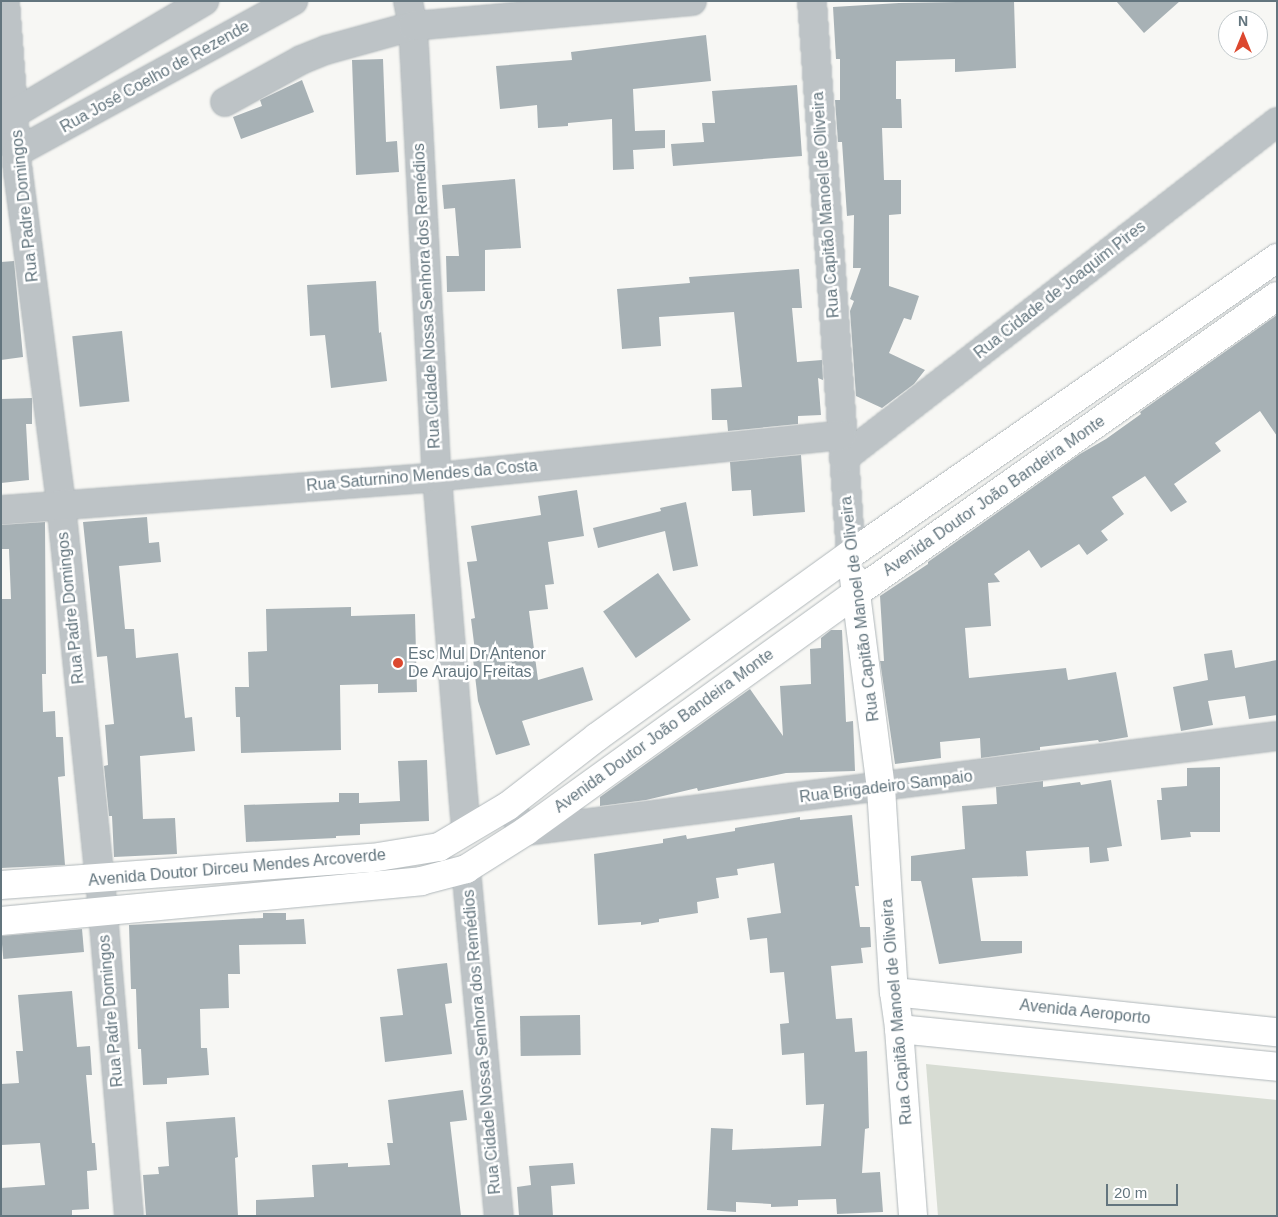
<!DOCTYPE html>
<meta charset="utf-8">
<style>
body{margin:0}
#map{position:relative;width:1278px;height:1217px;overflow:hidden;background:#f7f7f4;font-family:Arial,sans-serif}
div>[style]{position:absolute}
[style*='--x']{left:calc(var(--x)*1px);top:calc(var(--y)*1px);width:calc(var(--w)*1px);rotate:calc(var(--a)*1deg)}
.green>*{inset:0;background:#d7dcd3}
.building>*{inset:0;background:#a7b1b5;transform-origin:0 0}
.roads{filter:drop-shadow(0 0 1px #b0b7ba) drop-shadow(0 0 1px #b0b7ba)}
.street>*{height:28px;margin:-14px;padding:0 14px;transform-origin:14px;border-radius:14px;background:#bdc3c6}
.secondary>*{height:28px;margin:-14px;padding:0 14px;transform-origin:14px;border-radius:14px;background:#fff}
.primary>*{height:28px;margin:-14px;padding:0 14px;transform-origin:14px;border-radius:14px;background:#fff}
.dots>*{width:14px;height:14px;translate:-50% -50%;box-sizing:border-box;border:2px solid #fff;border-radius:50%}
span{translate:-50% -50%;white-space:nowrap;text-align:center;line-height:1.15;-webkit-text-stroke:5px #fff;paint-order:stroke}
.street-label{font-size:16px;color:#63757e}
.poi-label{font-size:16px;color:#63757e}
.left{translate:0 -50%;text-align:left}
.frame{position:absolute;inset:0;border:2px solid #63757e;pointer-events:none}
.north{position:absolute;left:1218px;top:10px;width:50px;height:50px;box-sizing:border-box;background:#fff;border:1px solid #c1c8cb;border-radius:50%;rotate:0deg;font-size:14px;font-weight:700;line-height:20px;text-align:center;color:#63757e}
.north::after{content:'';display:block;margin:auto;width:18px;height:22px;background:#dc482f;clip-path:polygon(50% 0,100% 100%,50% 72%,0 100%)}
.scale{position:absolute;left:1106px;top:1184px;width:72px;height:22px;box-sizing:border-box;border:2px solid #63757e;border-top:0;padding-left:6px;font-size:15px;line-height:18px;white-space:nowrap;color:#63757e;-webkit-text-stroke:4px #fff;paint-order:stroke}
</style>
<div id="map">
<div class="green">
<i style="clip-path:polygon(926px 1064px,1277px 1100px,1277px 1216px,938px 1216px)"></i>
</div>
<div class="building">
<i style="clip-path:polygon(1014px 1px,1016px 68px,955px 72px,955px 59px,896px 61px,896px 99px,901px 99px,902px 128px,882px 128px,884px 180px,901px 180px,901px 214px,889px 215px,889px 286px,919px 296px,911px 320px,904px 318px,889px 353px,925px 370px,914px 384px,882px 408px,856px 396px,850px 311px,854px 301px,850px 299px,861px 268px,853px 268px,854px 215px,847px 216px,842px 142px,838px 142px,835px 100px,840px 100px,840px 59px,836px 59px,833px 7px,899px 3px)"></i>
<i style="clip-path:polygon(1116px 1px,1180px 1px,1144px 33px)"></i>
<i style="clip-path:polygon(706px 35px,711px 81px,633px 89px,635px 131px,665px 130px,665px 148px,633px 150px,634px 169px,613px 170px,612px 119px,568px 123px,568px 126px,538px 128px,537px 105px,500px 109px,496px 66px,572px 60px,571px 52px)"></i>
<i style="clip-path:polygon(383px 59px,386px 142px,397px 141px,399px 172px,356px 175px,352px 60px)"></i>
<i style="clip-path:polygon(302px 80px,314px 112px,241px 139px,233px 117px,262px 106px,260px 100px)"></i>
<i style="clip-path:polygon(797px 85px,802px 156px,673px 166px,671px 144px,704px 142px,702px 123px,715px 123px,712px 91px)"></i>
<i style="clip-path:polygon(515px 179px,521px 248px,485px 250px,485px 291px,447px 292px,446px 256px,459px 256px,455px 208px,444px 209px,442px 185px)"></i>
<i style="clip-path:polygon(14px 261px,23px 357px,1px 360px,1px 262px)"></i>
<i style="clip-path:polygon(799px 269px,802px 308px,792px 308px,797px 362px,822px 360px,823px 380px,818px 378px,821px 415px,798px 416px,798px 424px,728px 431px,727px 420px,712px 420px,711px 389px,742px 387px,734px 312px,659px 317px,661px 346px,622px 349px,617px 289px,690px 283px,689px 277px)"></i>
<i style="clip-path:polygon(376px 281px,379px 333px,381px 332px,387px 381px,331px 388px,325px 335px,310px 336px,307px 285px)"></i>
<i style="clip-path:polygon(1277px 315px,1277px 436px,1260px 411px,1215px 443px,1221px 451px,1174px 484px,1187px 502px,1171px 512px,1145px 476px,1112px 497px,1124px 514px,1101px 531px,1108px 540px,1087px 555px,1079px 544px,1041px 568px,1029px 550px,994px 574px,1000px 582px,988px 583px,991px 626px,965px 628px,969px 678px,1066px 668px,1068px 680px,1116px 672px,1128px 737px,1099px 742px,1098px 740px,1040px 747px,1040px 750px,981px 758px,980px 738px,940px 742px,941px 758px,895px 764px,880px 661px,884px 661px,880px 596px,928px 564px,928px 562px,1080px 454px,1106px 439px,1141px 414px,1140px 412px)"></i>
<i style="left:122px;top:331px;width:71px;height:50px;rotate:84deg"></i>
<i style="clip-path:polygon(32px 398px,32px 424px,26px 424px,29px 480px,1px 483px,1px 399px)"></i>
<i style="clip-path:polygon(801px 455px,805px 512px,753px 516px,751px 490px,732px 491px,730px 462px)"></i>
<i style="clip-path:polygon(577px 490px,584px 536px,548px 542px,554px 584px,545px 585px,548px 609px,529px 611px,538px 680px,583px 667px,593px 700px,522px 721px,530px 745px,496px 755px,478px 701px,473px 659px,476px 659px,471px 619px,475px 618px,467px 562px,477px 561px,471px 526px,541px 515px,538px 496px)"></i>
<i style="clip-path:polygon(686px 502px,698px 566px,673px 571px,665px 531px,598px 548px,593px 528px,661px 511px,660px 508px)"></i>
<i style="clip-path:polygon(147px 517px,149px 543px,159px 542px,161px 562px,119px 566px,125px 629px,134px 629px,136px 658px,178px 653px,185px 718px,192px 717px,195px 751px,140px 756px,143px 819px,175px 818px,177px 854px,114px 857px,112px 816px,109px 816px,104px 766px,108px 765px,105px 725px,114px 724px,107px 656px,97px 657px,83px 522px)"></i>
<i style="clip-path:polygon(45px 522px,46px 674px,42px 674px,43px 712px,55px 711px,56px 737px,63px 737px,65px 776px,58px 777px,65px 865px,1px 868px,1px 599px,11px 599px,9px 549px,1px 549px,1px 525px)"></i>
<i style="left:658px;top:573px;width:57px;height:67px;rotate:55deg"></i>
<i style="clip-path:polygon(351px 607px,351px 616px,415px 614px,417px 692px,378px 693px,378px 684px,340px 685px,341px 750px,241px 753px,240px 717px,236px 717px,235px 687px,249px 687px,248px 652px,267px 651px,266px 609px)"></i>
<i style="clip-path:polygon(831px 630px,842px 630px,846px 722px,853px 721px,855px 771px,786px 773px,698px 791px,697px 788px,646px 800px,600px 806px,600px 797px,750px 689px,783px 736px,780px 686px,811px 684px,810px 649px,821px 648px,821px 638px)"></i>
<i style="clip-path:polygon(1232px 650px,1235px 668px,1277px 660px,1277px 715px,1249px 719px,1245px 696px,1208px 701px,1213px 725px,1181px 731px,1173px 687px,1208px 680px,1204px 654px)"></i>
<i style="clip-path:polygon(427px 760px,429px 821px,360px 824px,360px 835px,336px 836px,336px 838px,246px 842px,244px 805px,339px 802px,339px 793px,359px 793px,359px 803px,400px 801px,398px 761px)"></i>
<i style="clip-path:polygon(1220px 767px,1220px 832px,1190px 832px,1191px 837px,1161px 840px,1157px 800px,1162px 800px,1161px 788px,1187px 786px,1187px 768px)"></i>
<i style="clip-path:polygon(1111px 780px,1122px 846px,1107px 848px,1109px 861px,1090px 863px,1089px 847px,1026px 851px,1028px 876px,972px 878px,981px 941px,1022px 941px,1022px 953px,939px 964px,921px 881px,911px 881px,911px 856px,965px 849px,962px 806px,997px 804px,996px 787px,1043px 781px,1043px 787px,1080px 782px,1081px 785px)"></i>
<i style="clip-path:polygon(852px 815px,859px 886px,855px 886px,860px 927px,870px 927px,871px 947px,861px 948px,863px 963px,831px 966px,836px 1019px,852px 1018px,855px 1052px,867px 1051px,869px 1128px,865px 1129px,862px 1173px,880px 1172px,883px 1212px,837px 1214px,836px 1199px,798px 1200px,798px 1206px,771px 1207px,771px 1204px,736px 1202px,736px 1212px,707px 1210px,711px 1128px,733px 1129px,732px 1150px,821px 1146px,824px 1104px,806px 1105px,804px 1053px,782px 1055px,780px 1024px,789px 1023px,784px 972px,770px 973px,767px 938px,750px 940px,747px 918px,781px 913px,774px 863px,737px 869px,738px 875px,716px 878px,719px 898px,697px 902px,698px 913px,659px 919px,659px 922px,641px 925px,641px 922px,598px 925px,594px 854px,663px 843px,663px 839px,686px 835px,687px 839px,735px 831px,735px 828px,800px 817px,800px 820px)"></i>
<i style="clip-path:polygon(263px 913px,286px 913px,286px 920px,304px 919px,306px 944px,239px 945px,240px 974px,228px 974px,229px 1008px,200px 1009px,201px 1048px,207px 1048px,209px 1075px,167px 1078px,167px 1084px,143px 1085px,141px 1049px,138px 1049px,136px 989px,131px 989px,129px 925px,263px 918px)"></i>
<i style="left:82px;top:929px;width:23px;height:81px;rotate:85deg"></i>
<i style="clip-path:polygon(447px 963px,452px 1003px,445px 1004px,452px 1054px,385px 1062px,380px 1017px,403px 1015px,397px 969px)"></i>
<i style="clip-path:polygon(72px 991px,77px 1047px,90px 1046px,92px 1075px,86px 1075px,92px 1143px,95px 1143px,97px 1170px,87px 1171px,89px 1209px,72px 1210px,72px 1216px,1px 1216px,1px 1188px,45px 1185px,40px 1143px,1px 1145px,1px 1084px,19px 1083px,16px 1051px,23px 1051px,18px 995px)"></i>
<i style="left:580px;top:1015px;width:40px;height:60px;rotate:89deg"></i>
<i style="clip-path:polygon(463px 1090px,467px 1120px,450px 1122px,461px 1216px,256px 1216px,256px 1200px,314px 1197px,312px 1165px,348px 1163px,348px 1167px,390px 1165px,387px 1143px,393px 1143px,388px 1100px)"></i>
<i style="clip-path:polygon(235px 1117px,238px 1157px,235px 1158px,238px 1216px,146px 1216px,143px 1175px,159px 1174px,158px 1167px,169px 1166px,166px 1122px)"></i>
<i style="clip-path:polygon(573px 1163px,575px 1184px,551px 1186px,553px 1216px,519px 1216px,517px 1187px,531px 1185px,529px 1166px)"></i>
</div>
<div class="roads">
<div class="street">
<i style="--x:5;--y:1;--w:171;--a:85.7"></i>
<i style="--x:18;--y:172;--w:335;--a:82.6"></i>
<i style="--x:61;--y:504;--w:411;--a:84.1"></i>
<i style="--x:103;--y:913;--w:304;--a:85.1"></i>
<i style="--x:408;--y:1;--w:25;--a:79"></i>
<i style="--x:413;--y:26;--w:452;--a:87"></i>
<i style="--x:437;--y:477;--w:354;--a:85.3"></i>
<i style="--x:812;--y:1;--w:554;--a:85.97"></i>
<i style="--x:225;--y:102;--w:87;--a:-28.9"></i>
<i style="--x:301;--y:60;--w:27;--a:-22"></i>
<i style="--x:326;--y:50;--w:90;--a:-15.4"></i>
<i style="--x:413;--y:26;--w:280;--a:-5.1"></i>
<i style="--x:3;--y:120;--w:234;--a:-30.6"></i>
<i style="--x:17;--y:152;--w:315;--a:-28.7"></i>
<i style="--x:844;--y:458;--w:548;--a:-37.81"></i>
<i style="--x:1;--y:510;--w:437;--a:-4.3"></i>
<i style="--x:437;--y:477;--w:407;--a:-5.9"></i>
<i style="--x:508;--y:806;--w:31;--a:54"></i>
<i style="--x:526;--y:831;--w:757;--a:-7.21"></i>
<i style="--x:466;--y:869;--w:349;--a:84.6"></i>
</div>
<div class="secondary">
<i style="--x:894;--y:992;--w:385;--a:6"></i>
<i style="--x:899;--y:1029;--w:380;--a:5.7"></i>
</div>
<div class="primary">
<i style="--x:854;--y:578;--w:212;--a:82.7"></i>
<i style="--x:881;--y:788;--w:204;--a:86.4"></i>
<i style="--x:894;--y:992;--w:37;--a:82"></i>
<i style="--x:899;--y:1029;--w:188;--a:85.7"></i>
<i style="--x:1;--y:885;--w:372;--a:-4.2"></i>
<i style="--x:372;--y:858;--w:68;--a:-9.3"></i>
<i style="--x:439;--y:847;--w:80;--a:-30.7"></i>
<i style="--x:508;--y:806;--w:113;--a:-37.8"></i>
<i style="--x:597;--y:737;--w:313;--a:-35.8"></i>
<i style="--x:851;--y:554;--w:519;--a:-34.79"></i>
<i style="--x:1;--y:921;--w:422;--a:-5.4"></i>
<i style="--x:421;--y:881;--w:47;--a:-14.9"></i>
<i style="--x:466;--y:869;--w:71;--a:-32.3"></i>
<i style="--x:526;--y:831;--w:407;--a:-35.8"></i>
<i style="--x:856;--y:593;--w:515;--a:-35.2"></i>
</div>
</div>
<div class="dots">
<i style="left:398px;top:663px;background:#dc482f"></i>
</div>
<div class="street-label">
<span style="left:155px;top:77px;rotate:-29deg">Rua José Coelho de Rezende</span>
<span style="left:826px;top:205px;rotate:-94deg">Rua Capitão Manoel de Oliveira</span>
<span style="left:25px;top:206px;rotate:-96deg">Rua Padre Domingos</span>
<span style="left:1060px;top:290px;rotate:-38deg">Rua Cidade de Joaquim Pires</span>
<span style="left:427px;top:296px;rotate:-93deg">Rua Cidade Nossa Senhora dos Remédios</span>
<span style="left:422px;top:476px;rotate:-5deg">Rua Saturnino Mendes da Costa</span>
<span style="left:994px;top:496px;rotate:-35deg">Avenida Doutor João Bandeira Monte</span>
<span style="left:71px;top:608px;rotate:-96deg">Rua Padre Domingos</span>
<span style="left:860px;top:609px;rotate:-97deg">Rua Capitão Manoel de Oliveira</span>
<span style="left:664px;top:731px;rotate:-36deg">Avenida Doutor João Bandeira Monte</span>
<span style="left:886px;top:787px;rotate:-7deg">Rua Brigadeiro Sampaio</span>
<span style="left:237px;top:868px;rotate:-5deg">Avenida Doutor Dirceu Mendes Arcoverde</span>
<span style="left:111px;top:1011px;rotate:-95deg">Rua Padre Domingos</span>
<span style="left:897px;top:1012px;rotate:-95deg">Rua Capitão Manoel de Oliveira</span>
<span style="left:1085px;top:1012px;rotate:6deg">Avenida Aeroporto</span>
<span style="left:482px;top:1042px;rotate:-95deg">Rua Cidade Nossa Senhora dos Remédios</span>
</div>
<div class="poi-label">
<span class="left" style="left:408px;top:663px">Esc Mul Dr Antenor<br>De Araujo Freitas</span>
</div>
<div class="frame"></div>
<div class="north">N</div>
<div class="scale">20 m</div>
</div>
